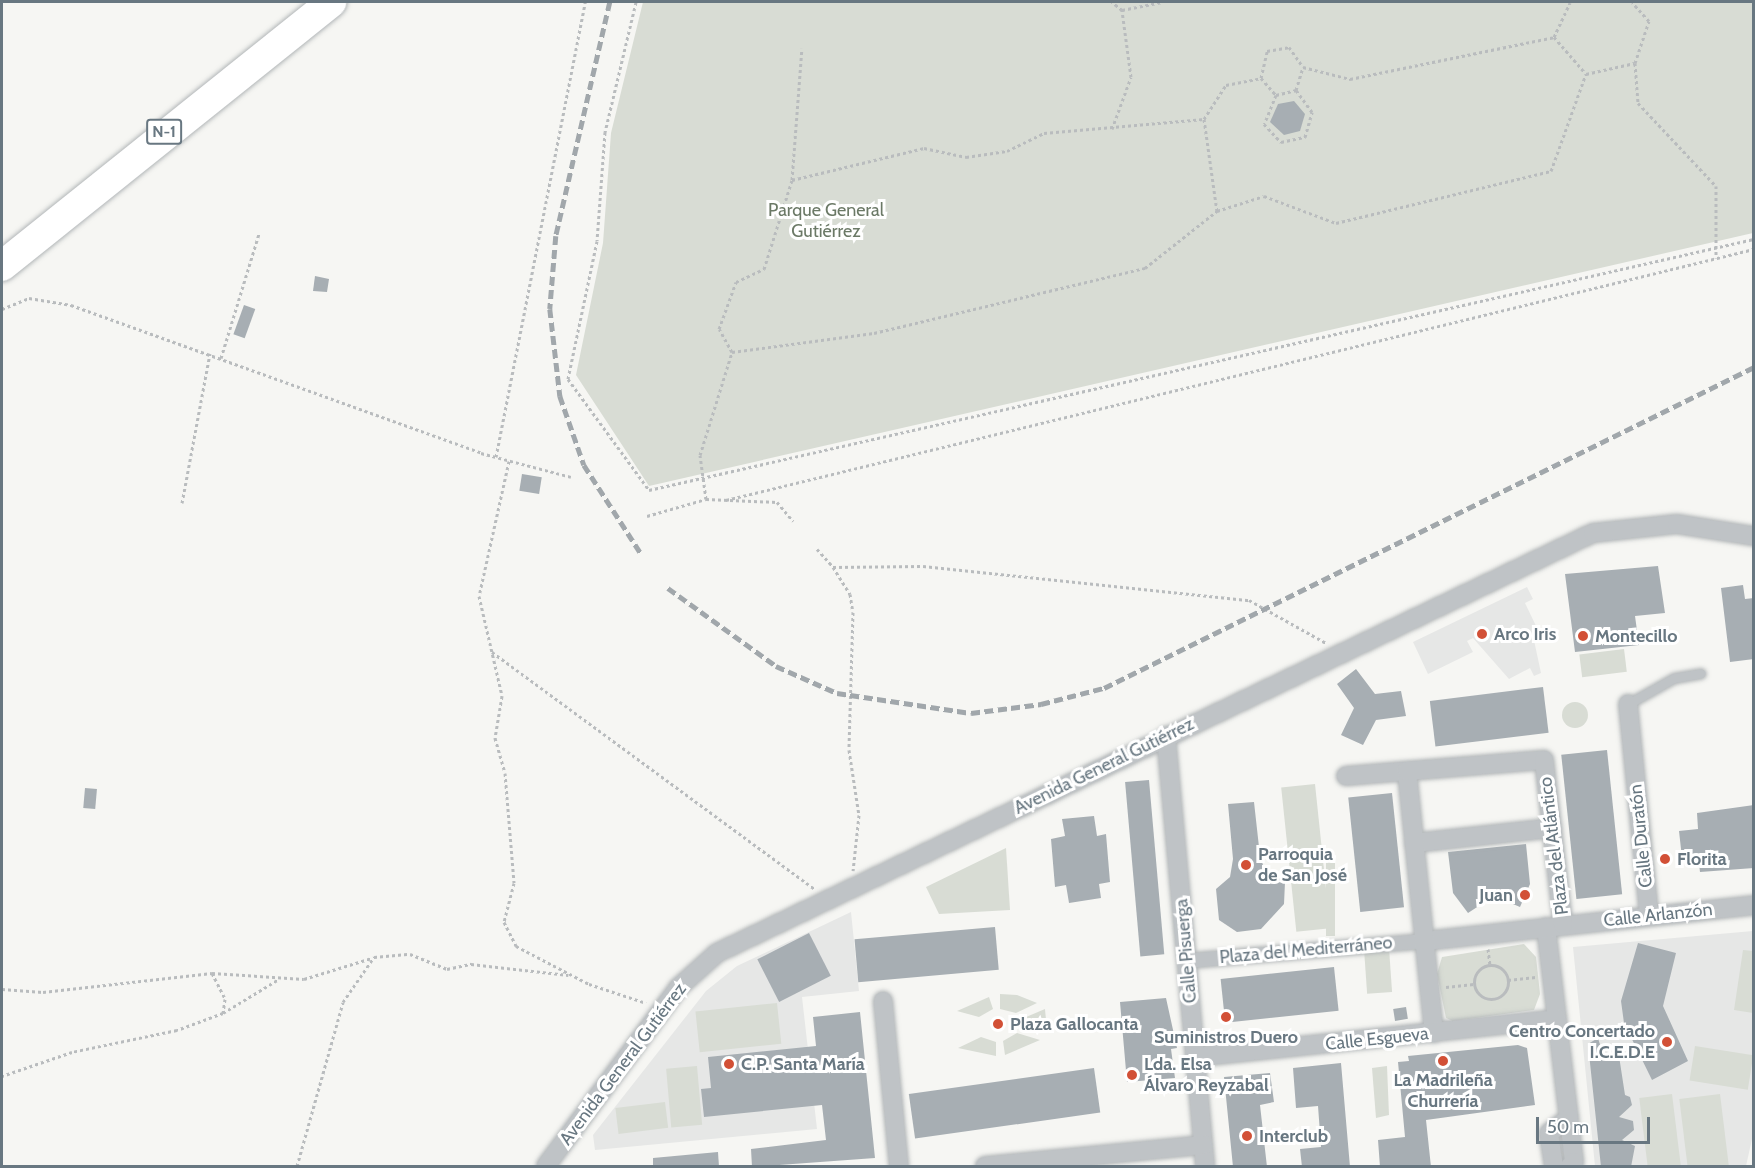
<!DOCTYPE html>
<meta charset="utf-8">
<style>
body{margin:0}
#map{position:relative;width:1755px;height:1168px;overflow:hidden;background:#f6f6f3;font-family:Cabin,sans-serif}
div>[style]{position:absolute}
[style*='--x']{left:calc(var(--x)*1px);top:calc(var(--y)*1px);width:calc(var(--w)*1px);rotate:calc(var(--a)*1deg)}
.built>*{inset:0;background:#e6e7e6}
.green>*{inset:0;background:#d8dcd4;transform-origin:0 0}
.round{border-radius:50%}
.building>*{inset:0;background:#a7aeb3;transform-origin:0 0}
.path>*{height:3px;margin-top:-1.5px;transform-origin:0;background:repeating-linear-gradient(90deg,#b9bcbe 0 3px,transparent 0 6px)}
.path>.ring{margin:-1.5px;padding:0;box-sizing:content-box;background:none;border:3px solid #b9bcbe;border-radius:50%}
.roads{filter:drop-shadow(0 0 2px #b2b6b8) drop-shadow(0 0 2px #b2b6b8)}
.service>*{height:9px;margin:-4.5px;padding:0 4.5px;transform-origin:4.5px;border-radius:4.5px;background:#bfc3c6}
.pedestrian>*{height:14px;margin:-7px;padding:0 7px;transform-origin:7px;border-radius:7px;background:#bfc3c6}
.minor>*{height:18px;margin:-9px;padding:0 9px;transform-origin:9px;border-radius:9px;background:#bfc3c6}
.trunk>*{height:30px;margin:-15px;padding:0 15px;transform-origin:15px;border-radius:15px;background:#fff}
.rail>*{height:4.5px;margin-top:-2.25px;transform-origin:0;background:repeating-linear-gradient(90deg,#a1a7ab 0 9px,transparent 0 13.5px)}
.dots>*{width:16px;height:16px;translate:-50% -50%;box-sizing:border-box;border:3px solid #fff;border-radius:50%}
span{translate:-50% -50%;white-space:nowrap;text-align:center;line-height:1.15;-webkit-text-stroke:6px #fff;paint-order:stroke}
.shield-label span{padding:2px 4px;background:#fff;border:2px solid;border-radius:4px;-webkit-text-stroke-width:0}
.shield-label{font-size:16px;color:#687781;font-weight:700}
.park-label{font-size:18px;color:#6b7966}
.poi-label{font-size:18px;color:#687781;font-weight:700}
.left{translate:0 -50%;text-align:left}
.right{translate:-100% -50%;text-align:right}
.street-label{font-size:18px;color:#687781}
.frame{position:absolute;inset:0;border:3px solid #687781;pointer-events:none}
.scale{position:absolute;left:1536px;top:1117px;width:114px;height:27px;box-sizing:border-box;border:3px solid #687781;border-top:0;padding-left:8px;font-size:18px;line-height:21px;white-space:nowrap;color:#687781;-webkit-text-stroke:4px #fff;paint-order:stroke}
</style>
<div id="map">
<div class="built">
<i style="clip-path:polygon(1527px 587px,1533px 599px,1525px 603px,1537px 628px,1532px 631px,1541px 673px,1534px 676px,1530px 668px,1509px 679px,1473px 638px,1467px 641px,1473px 652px,1428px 674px,1413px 642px)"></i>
<i style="clip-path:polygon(851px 912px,859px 991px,802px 997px,817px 1129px,595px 1150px,593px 1135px,706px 991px,737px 966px)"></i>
<i style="clip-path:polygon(1753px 931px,1754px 1130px,1746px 1166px,1595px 1166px,1573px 947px)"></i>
</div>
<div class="green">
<i style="clip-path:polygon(643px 2px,1753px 2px,1753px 233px,649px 486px,576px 375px,603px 243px,611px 133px)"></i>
<i style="left:1624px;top:649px;width:23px;height:45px;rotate:83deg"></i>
<i class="round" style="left:1562px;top:702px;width:26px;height:26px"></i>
<i style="left:1315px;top:784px;width:145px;height:34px;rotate:84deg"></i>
<i style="clip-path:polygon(1006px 848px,1010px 910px,939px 914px,926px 887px)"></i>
<i style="left:1326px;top:856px;width:9px;height:80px"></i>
<i style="clip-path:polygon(1524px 944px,1536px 957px,1540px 994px,1534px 1010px,1453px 1021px,1446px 1018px,1437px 974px,1442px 957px)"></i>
<i style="left:1389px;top:948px;width:44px;height:25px;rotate:86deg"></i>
<i style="clip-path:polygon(1743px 950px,1753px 951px,1753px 1013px,1734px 1010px)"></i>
<i style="clip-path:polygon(1000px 994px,1017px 995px,1037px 1003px,1016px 1013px,1000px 1009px)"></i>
<i style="clip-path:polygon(989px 997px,993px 1009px,979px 1017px,957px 1011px)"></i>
<i style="left:777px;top:1003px;width:41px;height:82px;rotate:84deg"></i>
<i style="clip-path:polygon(1045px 1009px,1047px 1031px,1019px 1025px,1019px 1020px)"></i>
<i style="clip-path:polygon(1017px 1033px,1040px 1040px,1005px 1055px,1003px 1041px)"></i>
<i style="clip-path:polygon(981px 1037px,996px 1042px,996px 1056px,958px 1048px)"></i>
<i style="left:1695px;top:1046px;width:59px;height:35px;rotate:9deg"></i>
<i style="left:697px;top:1066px;width:59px;height:31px;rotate:85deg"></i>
<i style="clip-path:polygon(1387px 1066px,1389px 1115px,1376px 1118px,1372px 1068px)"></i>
<i style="left:1672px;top:1094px;width:73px;height:33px;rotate:83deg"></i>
<i style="left:1720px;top:1094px;width:73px;height:41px;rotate:83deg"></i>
<i style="left:665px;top:1102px;width:26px;height:50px;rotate:83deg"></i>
</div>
<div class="building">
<i style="clip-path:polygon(1294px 101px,1305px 114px,1300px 131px,1284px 135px,1270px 122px,1278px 104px)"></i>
<i style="clip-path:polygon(315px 276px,329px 279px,327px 292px,313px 291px)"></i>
<i style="left:244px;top:305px;width:12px;height:31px;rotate:20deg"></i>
<i style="left:522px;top:474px;width:20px;height:17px;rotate:9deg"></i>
<i style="clip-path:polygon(1658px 566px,1665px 613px,1635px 616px,1639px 645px,1575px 652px,1565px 574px)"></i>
<i style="clip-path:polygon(1743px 585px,1745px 599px,1754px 598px,1754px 659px,1730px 662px,1721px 588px)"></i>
<i style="clip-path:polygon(1356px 669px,1375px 694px,1401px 691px,1406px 716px,1376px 720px,1363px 745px,1341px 735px,1354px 708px,1337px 684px)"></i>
<i style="left:1543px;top:687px;width:46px;height:114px;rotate:83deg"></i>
<i style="left:1607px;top:750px;width:145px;height:46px;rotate:84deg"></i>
<i style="left:1149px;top:780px;width:175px;height:24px;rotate:85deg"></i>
<i style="left:85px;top:788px;width:12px;height:20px;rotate:5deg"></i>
<i style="left:1392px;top:793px;width:115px;height:44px;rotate:84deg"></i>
<i style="clip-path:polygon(1254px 802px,1260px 856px,1264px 868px,1285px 882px,1284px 904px,1261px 929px,1237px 932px,1219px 920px,1216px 889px,1230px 877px,1233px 859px,1228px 804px)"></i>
<i style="clip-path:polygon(1754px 805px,1754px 868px,1700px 872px,1698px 856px,1682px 858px,1679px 831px,1698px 829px,1697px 813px)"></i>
<i style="clip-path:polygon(1094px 816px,1097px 836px,1106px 834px,1110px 882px,1099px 884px,1101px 898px,1069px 903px,1066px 885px,1055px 887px,1051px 839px,1065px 836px,1062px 819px)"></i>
<i style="clip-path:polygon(1526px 844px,1530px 884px,1520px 907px,1494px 896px,1468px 913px,1453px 893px,1448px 852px)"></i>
<i style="left:995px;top:927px;width:43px;height:141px;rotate:85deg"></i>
<i style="left:809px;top:933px;width:48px;height:58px;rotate:63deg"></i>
<i style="clip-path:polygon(1638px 943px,1676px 953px,1663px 1006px,1688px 1061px,1652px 1080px,1624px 1023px,1621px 1001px)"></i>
<i style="left:1334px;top:967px;width:44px;height:114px;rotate:84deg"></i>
<i style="clip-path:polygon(1166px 998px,1177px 1048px,1171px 1049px,1175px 1078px,1127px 1082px,1120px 1002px)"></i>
<i style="left:1406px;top:1007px;width:12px;height:13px;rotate:81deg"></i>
<i style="clip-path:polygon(860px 1012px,875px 1158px,752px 1167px,751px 1149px,826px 1140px,822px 1105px,704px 1117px,701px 1089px,711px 1088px,708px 1057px,816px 1046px,813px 1017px)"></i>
<i style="clip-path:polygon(1598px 1038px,1604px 1058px,1619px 1056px,1625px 1095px,1630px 1097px,1632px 1105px,1619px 1117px,1633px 1121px,1634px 1130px,1622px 1140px,1635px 1146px,1631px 1167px,1601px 1167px,1588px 1044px)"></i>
<i style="clip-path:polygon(1518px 1045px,1527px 1048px,1535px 1105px,1426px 1120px,1431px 1167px,1380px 1167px,1378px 1140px,1405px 1137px,1398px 1062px,1409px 1061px,1408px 1056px)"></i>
<i style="clip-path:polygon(1341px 1063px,1350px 1167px,1302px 1167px,1300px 1149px,1321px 1147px,1318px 1106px,1296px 1108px,1293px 1068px)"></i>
<i style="left:1094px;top:1068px;width:45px;height:187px;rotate:82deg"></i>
<i style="clip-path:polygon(1270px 1073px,1274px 1102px,1260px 1105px,1267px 1167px,1233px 1167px,1224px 1077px)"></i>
<i style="clip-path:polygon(718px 1152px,719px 1167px,653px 1167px,653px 1158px)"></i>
</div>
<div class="path">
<i style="--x:636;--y:2;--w:134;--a:103.4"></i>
<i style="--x:605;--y:132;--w:109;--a:94.2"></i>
<i style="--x:597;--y:241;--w:141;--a:101.9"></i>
<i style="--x:568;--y:379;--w:137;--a:53.9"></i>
<i style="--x:649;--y:490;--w:1133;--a:-12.8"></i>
<i style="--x:1122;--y:10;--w:41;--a:-11.3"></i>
<i style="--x:1554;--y:37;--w:49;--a:49.1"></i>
<i style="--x:1586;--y:74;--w:50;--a:-12.7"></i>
<i style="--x:1635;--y:63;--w:44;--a:-71.6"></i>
<i style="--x:1649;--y:21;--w:25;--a:-132"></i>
<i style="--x:1554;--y:37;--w:38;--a:-65"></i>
<i style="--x:1635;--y:63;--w:40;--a:85.7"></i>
<i style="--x:1638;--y:103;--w:114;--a:46.8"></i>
<i style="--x:1716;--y:186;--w:72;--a:90"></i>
<i style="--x:1261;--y:78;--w:23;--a:49"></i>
<i style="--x:1276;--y:95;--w:21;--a:-14"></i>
<i style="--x:1296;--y:90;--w:24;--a:-73"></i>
<i style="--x:1276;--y:95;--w:31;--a:112"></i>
<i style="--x:1264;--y:124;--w:25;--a:47"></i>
<i style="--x:1281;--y:142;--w:25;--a:-12"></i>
<i style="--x:1305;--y:137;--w:26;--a:-74"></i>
<i style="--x:1312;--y:112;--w:27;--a:-126"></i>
<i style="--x:1204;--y:119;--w:93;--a:82"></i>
<i style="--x:1112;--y:129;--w:55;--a:-69.9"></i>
<i style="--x:1131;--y:77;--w:68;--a:-97.7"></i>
<i style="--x:1122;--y:10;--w:13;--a:-141"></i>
<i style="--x:792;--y:180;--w:132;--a:-85.7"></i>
<i style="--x:2;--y:309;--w:29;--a:-22"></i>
<i style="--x:29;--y:298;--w:43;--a:9.5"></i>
<i style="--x:71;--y:305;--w:436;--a:19.8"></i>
<i style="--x:481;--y:453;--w:93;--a:14.9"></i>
<i style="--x:732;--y:352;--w:143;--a:-7.6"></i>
<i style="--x:874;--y:333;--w:279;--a:-13.5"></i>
<i style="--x:1145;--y:268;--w:92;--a:-38.4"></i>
<i style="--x:1217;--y:211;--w:49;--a:-17.7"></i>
<i style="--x:1264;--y:196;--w:77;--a:20.6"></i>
<i style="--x:1336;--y:223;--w:221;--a:-13.6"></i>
<i style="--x:1551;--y:171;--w:103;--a:-70.2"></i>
<i style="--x:221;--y:358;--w:130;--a:-73"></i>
<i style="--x:496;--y:457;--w:464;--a:-78.9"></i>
<i style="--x:509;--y:461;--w:138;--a:102.5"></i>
<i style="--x:479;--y:596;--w:103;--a:77"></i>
<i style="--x:502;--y:696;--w:43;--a:99.5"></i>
<i style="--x:495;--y:738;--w:36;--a:74"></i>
<i style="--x:505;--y:773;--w:110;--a:85.3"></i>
<i style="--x:514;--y:883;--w:40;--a:104.4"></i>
<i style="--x:504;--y:922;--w:27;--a:63"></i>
<i style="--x:516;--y:946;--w:82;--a:27.5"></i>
<i style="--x:589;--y:984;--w:60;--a:18.4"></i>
<i style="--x:706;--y:499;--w:44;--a:-97.8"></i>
<i style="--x:700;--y:455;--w:108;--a:-72.7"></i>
<i style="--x:732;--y:352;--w:26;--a:-119"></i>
<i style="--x:719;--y:329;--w:50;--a:-70.1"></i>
<i style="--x:736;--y:282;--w:31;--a:-25"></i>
<i style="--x:764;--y:269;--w:93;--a:-72.5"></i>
<i style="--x:792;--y:180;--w:136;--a:-13.6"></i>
<i style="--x:924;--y:148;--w:43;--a:12.1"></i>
<i style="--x:966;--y:157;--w:41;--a:-8.3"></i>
<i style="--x:1007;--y:151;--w:41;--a:-25.9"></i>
<i style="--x:1044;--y:133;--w:161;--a:-5"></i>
<i style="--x:1204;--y:119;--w:40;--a:-57.1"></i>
<i style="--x:1226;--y:85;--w:36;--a:-11"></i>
<i style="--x:1261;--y:78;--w:28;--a:-77"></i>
<i style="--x:1267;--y:51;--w:22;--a:-10"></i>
<i style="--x:1289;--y:47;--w:24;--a:55"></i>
<i style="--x:1303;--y:67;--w:49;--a:14.3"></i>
<i style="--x:1350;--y:79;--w:208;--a:-11.6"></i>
<i style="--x:726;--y:500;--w:1058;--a:-13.72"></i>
<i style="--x:182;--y:503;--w:152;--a:-79.4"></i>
<i style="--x:647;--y:516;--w:61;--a:-16.1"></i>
<i style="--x:706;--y:499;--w:71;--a:2.4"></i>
<i style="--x:777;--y:502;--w:25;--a:50"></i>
<i style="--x:817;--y:549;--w:24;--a:48"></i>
<i style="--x:833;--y:567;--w:90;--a:-0.6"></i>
<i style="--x:923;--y:566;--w:328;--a:6"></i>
<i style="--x:1249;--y:600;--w:88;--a:29.2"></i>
<i style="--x:833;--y:567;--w:32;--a:58"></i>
<i style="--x:850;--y:594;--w:18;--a:81"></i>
<i style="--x:853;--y:612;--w:138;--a:91.7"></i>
<i style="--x:849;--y:750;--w:66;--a:81.3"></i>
<i style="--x:859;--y:815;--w:56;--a:96.1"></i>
<i style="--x:492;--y:652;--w:401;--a:36.3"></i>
<i style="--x:1488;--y:949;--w:16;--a:83"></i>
<i class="ring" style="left:1474px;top:965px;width:31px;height:31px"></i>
<i style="--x:212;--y:973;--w:92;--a:3.7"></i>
<i style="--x:304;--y:979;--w:71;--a:-17.2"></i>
<i style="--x:1508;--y:980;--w:28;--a:-6"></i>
<i style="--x:1446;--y:987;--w:28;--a:-6"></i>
<i style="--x:2;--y:989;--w:41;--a:4.2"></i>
<i style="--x:43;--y:992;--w:170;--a:-6.4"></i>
<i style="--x:212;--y:973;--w:29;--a:63"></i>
<i style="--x:225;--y:999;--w:14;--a:98"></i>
<i style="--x:223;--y:1013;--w:49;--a:159.7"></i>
<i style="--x:177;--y:1030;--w:107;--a:168.2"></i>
<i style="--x:72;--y:1052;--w:74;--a:161.1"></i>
<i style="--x:223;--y:1013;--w:66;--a:-31.3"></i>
<i style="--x:297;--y:1166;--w:170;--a:-74.3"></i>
<i style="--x:343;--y:1002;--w:55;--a:-55.4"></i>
<i style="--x:374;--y:957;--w:36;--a:-5"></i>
<i style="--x:410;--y:954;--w:40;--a:22"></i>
<i style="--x:447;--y:969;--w:25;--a:-12"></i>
<i style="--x:471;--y:964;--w:98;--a:6.5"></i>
</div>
<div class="roads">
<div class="service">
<i style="--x:1628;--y:704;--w:53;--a:-29.5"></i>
<i style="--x:1674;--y:678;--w:27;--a:-10"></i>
</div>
<div class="pedestrian">
<i style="--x:1187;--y:961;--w:239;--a:-4.8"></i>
</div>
<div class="minor">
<i style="--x:1628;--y:704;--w:213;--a:84.3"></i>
<i style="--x:1166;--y:736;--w:432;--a:84.8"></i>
<i style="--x:1346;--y:776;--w:61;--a:-4.7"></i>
<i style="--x:1414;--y:843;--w:139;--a:-6.2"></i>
<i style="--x:1546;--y:927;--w:237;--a:83.2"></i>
<i style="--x:1574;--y:1162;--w:6;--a:135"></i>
<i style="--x:1425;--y:941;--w:331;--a:-6.2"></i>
<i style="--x:883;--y:1001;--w:166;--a:84.5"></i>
<i style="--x:1434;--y:1033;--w:263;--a:-95.9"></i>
<i style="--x:1407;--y:771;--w:137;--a:-4.6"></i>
<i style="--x:1544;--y:760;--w:166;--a:83.4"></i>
<i style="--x:1196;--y:1057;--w:363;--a:-6"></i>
<i style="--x:546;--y:1166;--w:222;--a:-53.4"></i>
<i style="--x:678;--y:988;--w:52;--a:-41.9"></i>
<i style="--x:717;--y:953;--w:971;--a:-25.62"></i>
<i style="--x:1593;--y:533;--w:84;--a:-6.1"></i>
<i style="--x:1677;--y:524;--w:78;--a:8.9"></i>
<i style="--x:985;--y:1166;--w:219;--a:-5.5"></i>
<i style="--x:1554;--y:1166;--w:33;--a:-99"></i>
<i style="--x:1549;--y:1133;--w:25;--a:-37"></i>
</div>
<div class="trunk">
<i style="--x:2;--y:266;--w:422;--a:-38.7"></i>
</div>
</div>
<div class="rail">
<i style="--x:610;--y:2;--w:240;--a:103"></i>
<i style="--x:556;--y:236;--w:73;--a:94.7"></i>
<i style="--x:550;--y:309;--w:88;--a:83.4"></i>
<i style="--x:560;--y:396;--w:73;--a:70.8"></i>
<i style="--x:584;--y:465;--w:107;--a:57.2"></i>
<i style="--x:668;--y:588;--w:133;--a:35.8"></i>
<i style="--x:776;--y:666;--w:67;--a:23.9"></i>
<i style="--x:837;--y:693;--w:135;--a:8.5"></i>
<i style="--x:971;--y:713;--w:71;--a:-7.3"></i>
<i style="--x:1041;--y:704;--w:65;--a:-14.3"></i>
<i style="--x:1104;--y:688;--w:725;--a:-26.28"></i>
</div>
<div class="dots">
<i style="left:1482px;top:634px;background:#d25036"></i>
<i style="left:1583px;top:636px;background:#d25036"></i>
<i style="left:1665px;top:859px;background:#d25036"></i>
<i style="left:1246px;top:865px;background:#d25036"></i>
<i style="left:1525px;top:895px;background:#d25036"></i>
<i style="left:1226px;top:1017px;background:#d25036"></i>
<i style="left:998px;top:1024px;background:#d25036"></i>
<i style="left:1667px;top:1042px;background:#d25036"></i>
<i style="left:1443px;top:1061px;background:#d25036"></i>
<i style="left:729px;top:1064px;background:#d25036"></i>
<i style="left:1132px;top:1075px;background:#d25036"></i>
<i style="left:1247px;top:1136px;background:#d25036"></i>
</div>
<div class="shield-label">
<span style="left:164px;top:132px">N-1</span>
</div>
<div class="park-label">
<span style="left:826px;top:221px">Parque General<br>Gutiérrez</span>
</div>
<div class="poi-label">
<span class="left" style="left:1494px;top:634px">Arco Iris</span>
<span class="left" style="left:1595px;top:636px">Montecillo</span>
<span class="left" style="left:1258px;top:865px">Parroquia<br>de San José</span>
<span class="left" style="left:1677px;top:859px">Florita</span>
<span class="right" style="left:1513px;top:895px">Juan</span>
<span class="left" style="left:1010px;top:1024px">Plaza Gallocanta</span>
<span class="right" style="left:1655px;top:1042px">Centro Concertado<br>I.C.E.D.E</span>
<span style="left:1226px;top:1037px">Suministros Duero</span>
<span class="left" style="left:741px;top:1064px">C.P. Santa María</span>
<span class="left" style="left:1144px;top:1075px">Lda. Elsa<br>Álvaro Reyzabal</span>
<span style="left:1443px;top:1091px">La Madrileña<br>Churrería</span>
<span class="left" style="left:1259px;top:1136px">Interclub</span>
</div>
<div class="street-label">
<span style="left:1104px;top:766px;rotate:-26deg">Avenida General Gutiérrez</span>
<span style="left:1641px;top:836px;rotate:-96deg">Calle Duratón</span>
<span style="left:1554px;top:846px;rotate:-97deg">Plaza del Atlántico</span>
<span style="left:1658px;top:915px;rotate:-6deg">Calle Arlanzón</span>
<span style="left:1306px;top:950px;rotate:-5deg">Plaza del Mediterráneo</span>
<span style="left:1186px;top:951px;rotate:-95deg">Calle Pisuerga</span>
<span style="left:1377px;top:1039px;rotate:-6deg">Calle Esgueva</span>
<span style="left:623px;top:1064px;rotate:-53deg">Avenida General Gutiérrez</span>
</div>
<div class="frame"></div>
<div class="scale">50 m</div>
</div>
